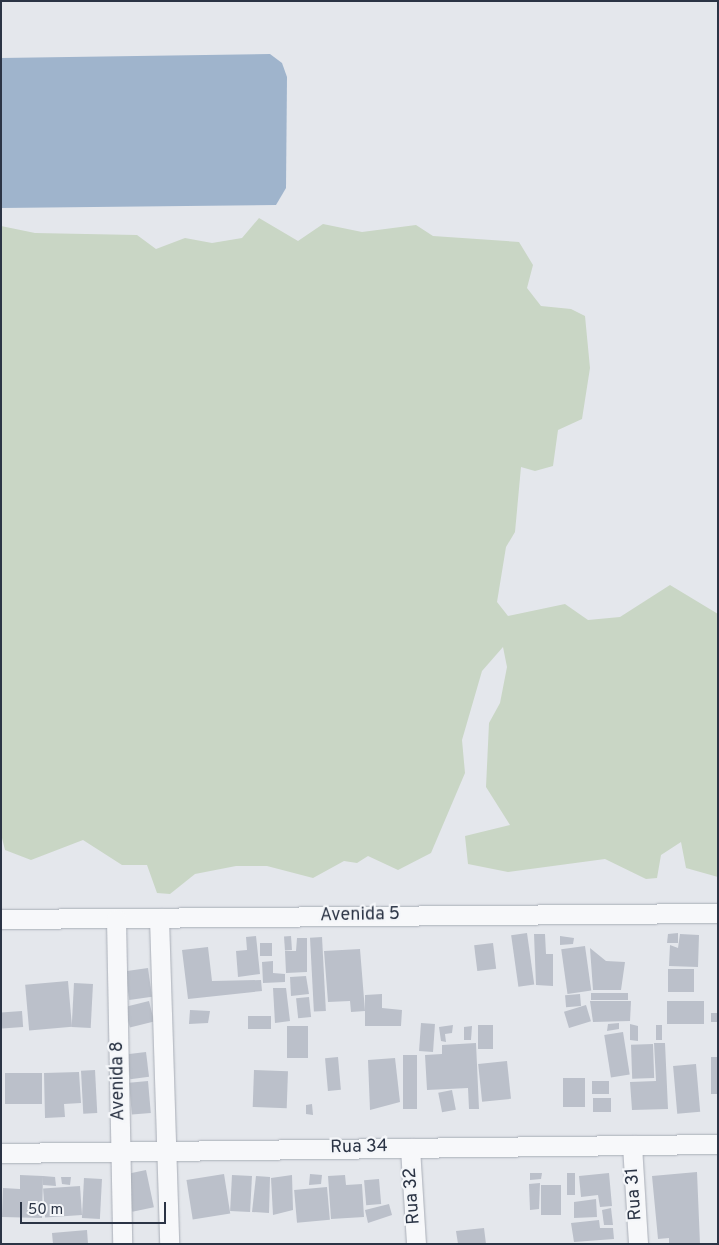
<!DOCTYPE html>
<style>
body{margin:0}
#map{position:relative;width:719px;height:1245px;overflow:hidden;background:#e4e7ec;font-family:Overpass,sans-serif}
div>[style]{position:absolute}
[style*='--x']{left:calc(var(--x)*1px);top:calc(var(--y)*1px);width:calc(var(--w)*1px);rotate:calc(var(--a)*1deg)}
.green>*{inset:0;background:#c9d6c5}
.water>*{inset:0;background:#9fb4cc}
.building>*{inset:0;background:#bbc0ca;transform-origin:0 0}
.roads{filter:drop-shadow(0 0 1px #a9aeb7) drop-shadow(0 0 1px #a9aeb7)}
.minor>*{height:19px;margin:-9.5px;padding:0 9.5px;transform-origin:9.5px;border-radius:9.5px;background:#f7f8fa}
span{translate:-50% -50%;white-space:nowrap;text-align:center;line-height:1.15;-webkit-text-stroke:4.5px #f4f6f9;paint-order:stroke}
.street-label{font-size:18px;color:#2b3445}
.frame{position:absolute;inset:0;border:2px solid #2b3445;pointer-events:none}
.scale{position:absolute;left:20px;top:1202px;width:146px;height:22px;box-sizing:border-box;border:2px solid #2b3445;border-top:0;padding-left:6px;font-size:15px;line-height:18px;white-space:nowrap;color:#2b3445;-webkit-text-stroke:4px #f4f6f9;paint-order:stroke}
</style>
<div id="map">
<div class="green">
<i style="clip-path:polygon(259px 218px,298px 241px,323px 224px,362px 232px,416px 225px,433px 236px,519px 242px,533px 265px,527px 288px,541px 306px,571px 309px,585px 316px,590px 368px,582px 419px,558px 430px,553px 466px,535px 471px,521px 467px,515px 532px,506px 547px,497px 602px,508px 616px,565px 604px,588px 620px,620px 617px,670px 585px,718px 614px,718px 877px,686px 868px,681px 842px,661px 855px,657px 878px,646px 879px,605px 859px,508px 872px,468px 864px,465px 836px,510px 825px,486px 787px,489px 723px,500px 703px,507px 667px,503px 647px,482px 671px,462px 740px,465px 773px,431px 853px,398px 870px,368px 856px,357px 863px,344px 861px,313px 878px,267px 866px,236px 866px,195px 874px,170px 894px,157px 893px,147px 865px,122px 865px,83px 840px,31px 860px,5px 850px,1px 834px,1px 226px,35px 233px,137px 235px,156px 249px,185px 238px,212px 243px,242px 238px)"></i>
</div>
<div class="water">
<i style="clip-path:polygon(270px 54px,282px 63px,287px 77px,286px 188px,276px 205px,1px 208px,1px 58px)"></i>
</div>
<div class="building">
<i style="left:527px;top:933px;width:52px;height:16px;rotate:82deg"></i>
<i style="clip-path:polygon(678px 933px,678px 943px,667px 943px,668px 934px)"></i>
<i style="clip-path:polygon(534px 934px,545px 934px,546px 954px,553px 954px,553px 986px,536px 985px)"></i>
<i style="clip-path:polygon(680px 934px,699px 935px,698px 967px,669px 966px,670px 945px,678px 948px)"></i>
<i style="clip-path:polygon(256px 936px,260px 974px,238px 977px,236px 951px,247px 950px,246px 937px)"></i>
<i style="left:291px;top:936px;width:14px;height:7px;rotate:86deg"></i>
<i style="clip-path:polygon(560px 936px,574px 938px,573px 944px,560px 945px)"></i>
<i style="left:322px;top:937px;width:74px;height:12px;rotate:87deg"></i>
<i style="clip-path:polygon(297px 938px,307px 938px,307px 972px,286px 973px,285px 951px,296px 951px)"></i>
<i style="left:260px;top:943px;width:12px;height:13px"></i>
<i style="left:493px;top:943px;width:26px;height:19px;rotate:83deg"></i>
<i style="left:585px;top:946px;width:45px;height:24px;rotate:82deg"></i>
<i style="clip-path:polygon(208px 947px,212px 981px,261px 980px,262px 991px,188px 999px,182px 950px)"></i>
<i style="clip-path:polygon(590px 948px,606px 961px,625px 962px,621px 990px,593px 990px)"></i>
<i style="clip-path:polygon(360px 949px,365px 1011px,351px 1012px,350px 1001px,328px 1002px,324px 951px)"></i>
<i style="clip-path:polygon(273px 961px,273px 973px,285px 974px,285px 982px,263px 983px,262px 962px)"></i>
<i style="left:148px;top:968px;width:29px;height:23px;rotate:82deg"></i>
<i style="left:668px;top:969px;width:26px;height:23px"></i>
<i style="clip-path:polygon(306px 976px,309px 994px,291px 996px,290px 977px)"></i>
<i style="left:68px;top:981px;width:46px;height:43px;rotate:85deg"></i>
<i style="left:74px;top:983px;width:19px;height:44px;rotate:3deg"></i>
<i style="clip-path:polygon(273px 988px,286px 988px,290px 1021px,275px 1023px)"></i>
<i style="left:591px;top:993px;width:37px;height:7px"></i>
<i style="clip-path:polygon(382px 994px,382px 1008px,402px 1010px,401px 1026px,365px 1026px,365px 995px)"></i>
<i style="left:580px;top:994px;width:12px;height:15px;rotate:85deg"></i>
<i style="left:309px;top:997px;width:20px;height:13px;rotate:84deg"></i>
<i style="left:149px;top:1001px;width:21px;height:25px;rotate:76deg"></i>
<i style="clip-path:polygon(590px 1001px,631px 1001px,630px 1021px,593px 1022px)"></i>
<i style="left:667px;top:1001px;width:37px;height:23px"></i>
<i style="left:586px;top:1005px;width:17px;height:23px;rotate:73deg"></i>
<i style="clip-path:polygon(190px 1010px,210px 1011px,208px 1023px,189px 1024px)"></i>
<i style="left:22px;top:1011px;width:16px;height:21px;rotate:86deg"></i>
<i style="left:711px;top:1013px;width:7px;height:9px"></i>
<i style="left:248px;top:1016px;width:23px;height:13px"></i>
<i style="left:421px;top:1023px;width:14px;height:28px;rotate:4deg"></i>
<i style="clip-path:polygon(619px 1023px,619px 1029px,607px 1031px,608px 1024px)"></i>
<i style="clip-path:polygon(630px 1024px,638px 1026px,638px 1041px,630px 1040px)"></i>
<i style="clip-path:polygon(453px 1025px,452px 1033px,445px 1034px,446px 1042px,441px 1041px,439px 1027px)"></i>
<i style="left:478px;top:1025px;width:15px;height:24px"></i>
<i style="left:656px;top:1025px;width:6px;height:15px"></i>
<i style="left:287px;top:1026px;width:21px;height:32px"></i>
<i style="clip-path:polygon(472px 1026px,471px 1040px,464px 1040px,464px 1027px)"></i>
<i style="left:623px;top:1032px;width:43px;height:19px;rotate:81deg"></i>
<i style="clip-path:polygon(476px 1043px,479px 1109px,469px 1109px,468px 1088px,427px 1090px,425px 1055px,442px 1054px,442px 1045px)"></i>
<i style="clip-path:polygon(654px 1043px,665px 1043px,668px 1109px,632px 1110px,630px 1082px,656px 1081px)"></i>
<i style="left:653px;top:1044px;width:34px;height:22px;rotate:88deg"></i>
<i style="left:146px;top:1052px;width:25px;height:19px;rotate:83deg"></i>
<i style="left:403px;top:1055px;width:14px;height:54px"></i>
<i style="left:338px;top:1057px;width:33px;height:13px;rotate:85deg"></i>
<i style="left:711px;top:1057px;width:7px;height:37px"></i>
<i style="clip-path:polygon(395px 1058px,400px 1102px,370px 1110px,368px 1060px)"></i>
<i style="left:507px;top:1061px;width:38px;height:29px;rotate:84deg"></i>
<i style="left:696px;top:1064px;width:48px;height:23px;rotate:85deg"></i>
<i style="left:95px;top:1070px;width:43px;height:14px;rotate:87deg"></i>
<i style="left:254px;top:1070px;width:34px;height:37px;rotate:2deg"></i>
<i style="clip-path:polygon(79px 1072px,81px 1103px,64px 1104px,65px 1117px,45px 1118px,44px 1073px)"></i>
<i style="left:5px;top:1073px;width:37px;height:31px"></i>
<i style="left:563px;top:1078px;width:22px;height:29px"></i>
<i style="left:148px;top:1081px;width:32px;height:19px;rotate:85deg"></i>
<i style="left:592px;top:1081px;width:17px;height:13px"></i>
<i style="left:452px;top:1090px;width:20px;height:14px;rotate:79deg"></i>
<i style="left:593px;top:1098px;width:18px;height:14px"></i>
<i style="clip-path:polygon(312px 1104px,313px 1115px,306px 1114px,306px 1105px)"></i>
<i style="left:146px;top:1170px;width:38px;height:22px;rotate:78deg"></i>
<i style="clip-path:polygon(697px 1172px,700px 1244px,669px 1244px,669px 1238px,658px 1239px,652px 1176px)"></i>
<i style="clip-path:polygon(530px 1173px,542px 1173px,541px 1179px,530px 1180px)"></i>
<i style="left:567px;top:1173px;width:8px;height:22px"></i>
<i style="clip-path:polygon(609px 1173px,612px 1206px,600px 1207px,598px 1195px,581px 1197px,579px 1176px)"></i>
<i style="left:224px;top:1174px;width:40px;height:38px;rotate:81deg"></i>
<i style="clip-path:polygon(310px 1174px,322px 1175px,321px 1184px,309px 1185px)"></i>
<i style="clip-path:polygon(20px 1175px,43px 1176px,42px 1218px,2px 1217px,3px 1188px,20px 1189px)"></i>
<i style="left:232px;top:1175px;width:20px;height:36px;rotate:3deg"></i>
<i style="clip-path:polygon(292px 1175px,293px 1210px,273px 1215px,271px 1178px)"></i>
<i style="clip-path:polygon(345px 1175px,346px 1185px,362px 1184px,364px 1217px,331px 1219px,328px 1176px)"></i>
<i style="clip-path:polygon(43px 1176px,55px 1177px,56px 1186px,43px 1185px)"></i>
<i style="clip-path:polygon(256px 1176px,270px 1177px,269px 1213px,252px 1212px)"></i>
<i style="clip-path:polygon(61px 1177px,71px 1177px,70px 1185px,62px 1184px)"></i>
<i style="left:84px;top:1178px;width:18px;height:40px;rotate:3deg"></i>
<i style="left:379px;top:1179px;width:25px;height:15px;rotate:85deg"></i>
<i style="clip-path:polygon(540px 1183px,539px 1209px,530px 1210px,529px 1184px)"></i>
<i style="left:541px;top:1185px;width:20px;height:30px"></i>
<i style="left:80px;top:1186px;width:29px;height:37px;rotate:86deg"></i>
<i style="left:327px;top:1187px;width:33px;height:33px;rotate:85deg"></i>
<i style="clip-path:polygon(596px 1199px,597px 1217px,574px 1218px,574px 1202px)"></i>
<i style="clip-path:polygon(389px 1204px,392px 1215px,368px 1223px,365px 1210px)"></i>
<i style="clip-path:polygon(611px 1208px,613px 1225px,604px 1225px,602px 1210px)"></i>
<i style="clip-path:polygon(599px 1220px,600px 1228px,613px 1228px,614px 1239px,574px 1242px,571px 1223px)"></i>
<i style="clip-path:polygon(484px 1228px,486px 1244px,458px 1244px,456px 1231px)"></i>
<i style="clip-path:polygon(87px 1230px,88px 1244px,53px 1244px,52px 1233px)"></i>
</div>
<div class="roads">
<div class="minor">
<i style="--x:159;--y:918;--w:326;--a:88.2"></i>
<i style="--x:1;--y:919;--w:717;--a:-0.48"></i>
<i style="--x:116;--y:919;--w:325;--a:88.9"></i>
<i style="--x:632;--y:1145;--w:99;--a:86.5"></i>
<i style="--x:410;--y:1148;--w:96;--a:86.4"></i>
<i style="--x:1;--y:1153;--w:717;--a:-0.72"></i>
</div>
</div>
<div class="street-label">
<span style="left:360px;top:916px;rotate:-1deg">Avenida 5</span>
<span style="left:119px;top:1081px;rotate:-91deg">Avenida 8</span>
<span style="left:359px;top:1148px;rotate:-1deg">Rua 34</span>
<span style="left:635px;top:1194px;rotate:-94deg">Rua 31</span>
<span style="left:413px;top:1196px;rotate:-94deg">Rua 32</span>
</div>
<div class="frame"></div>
<div class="scale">50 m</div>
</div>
